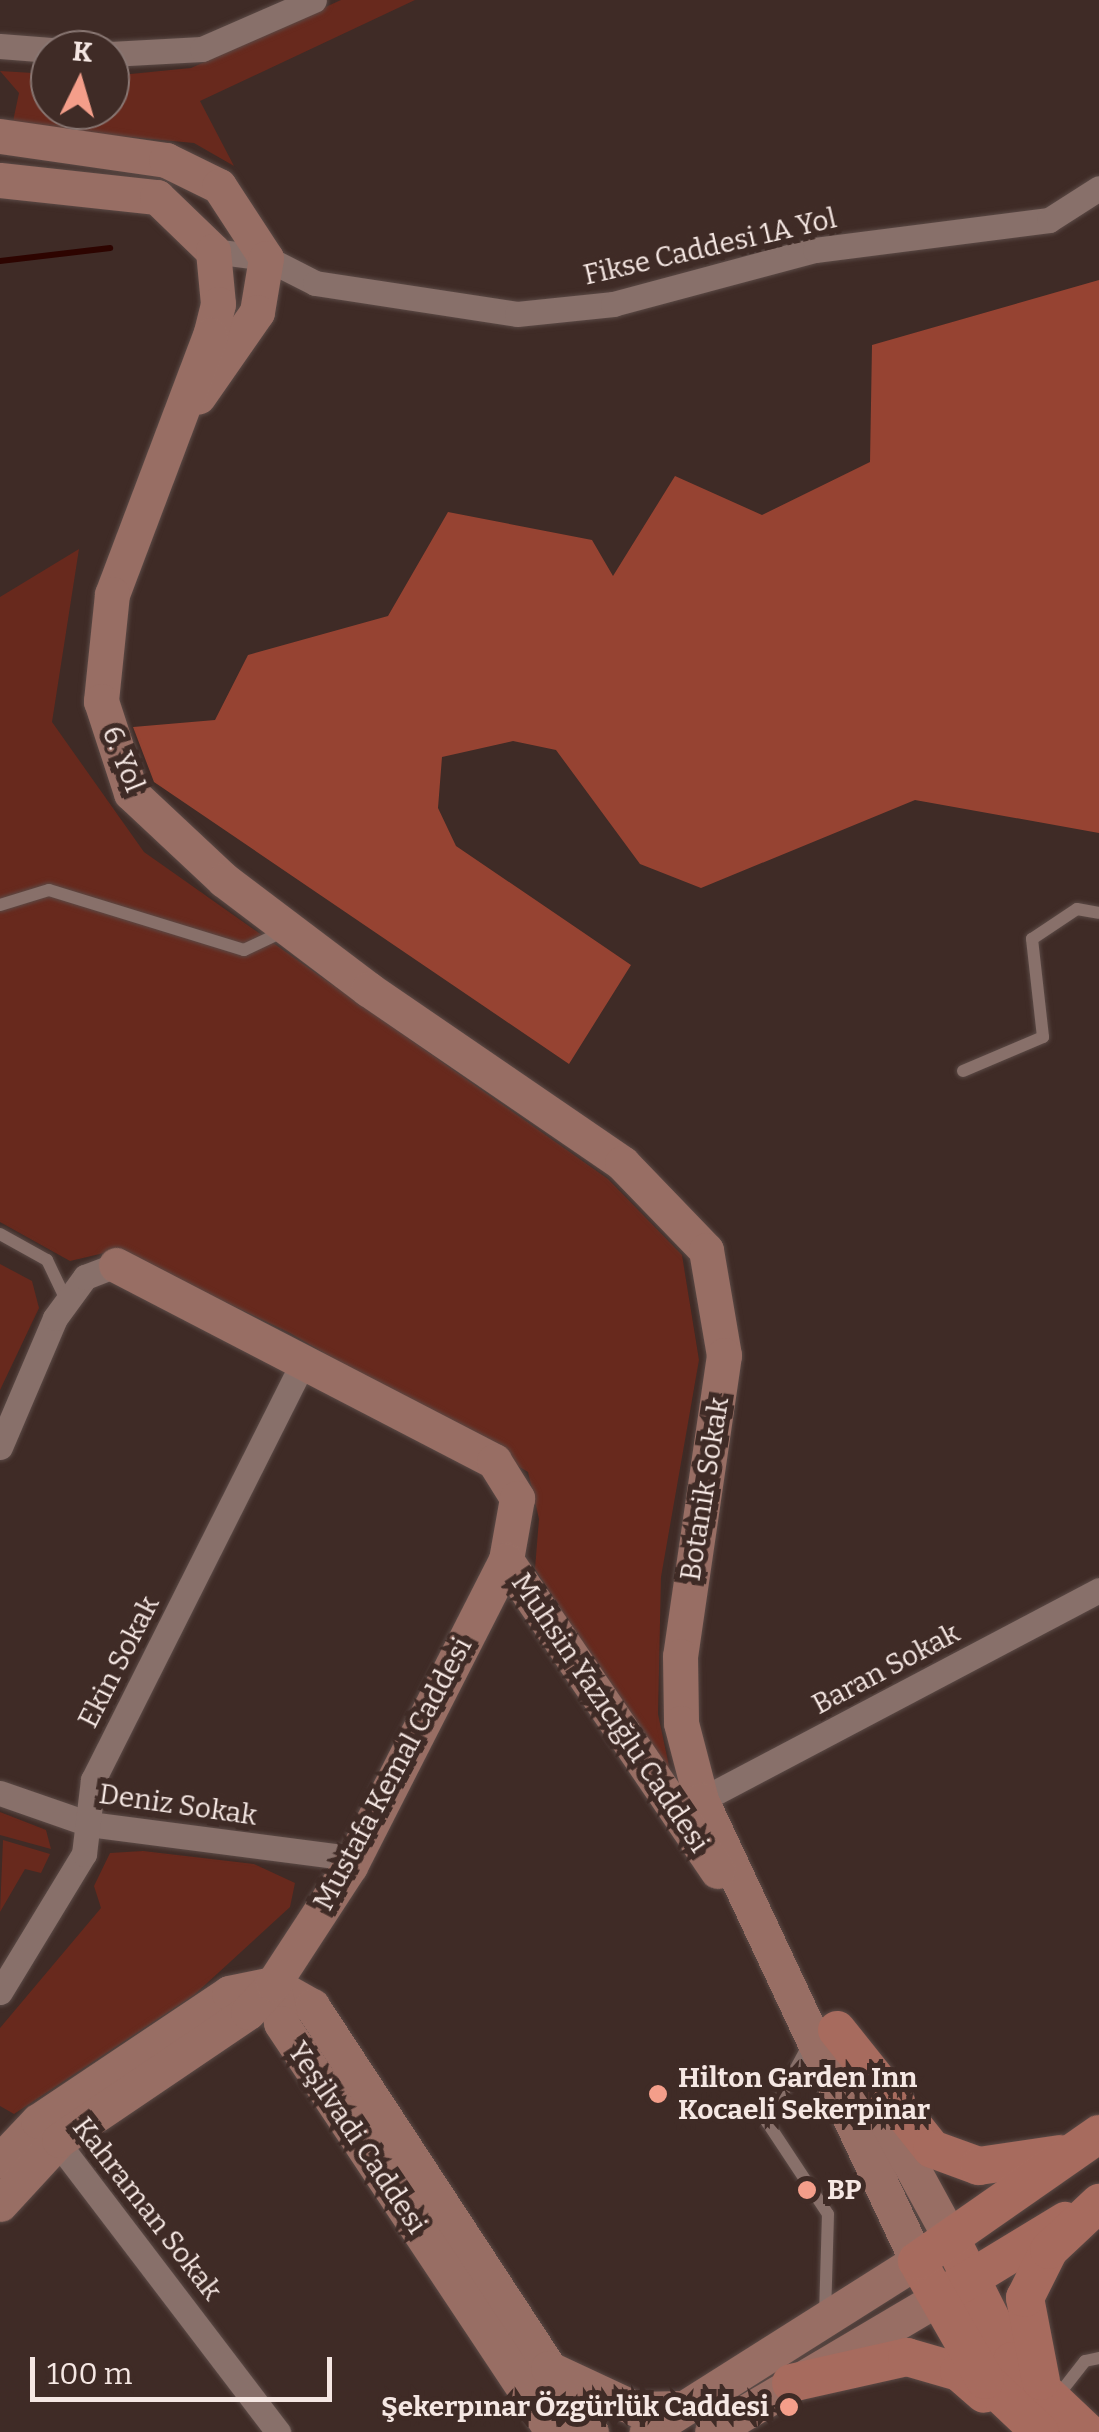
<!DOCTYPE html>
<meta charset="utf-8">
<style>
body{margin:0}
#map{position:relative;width:1099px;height:2432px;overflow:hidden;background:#3f2b26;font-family:Bitter,serif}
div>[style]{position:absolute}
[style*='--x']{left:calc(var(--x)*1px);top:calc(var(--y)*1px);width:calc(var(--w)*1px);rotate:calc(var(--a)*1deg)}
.green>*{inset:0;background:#68291d}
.forest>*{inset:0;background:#964332}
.stream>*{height:6px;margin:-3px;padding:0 3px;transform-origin:3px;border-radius:3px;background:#2d0400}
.roads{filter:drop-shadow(0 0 2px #5b4a46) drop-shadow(0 0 2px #5b4a46)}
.lane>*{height:12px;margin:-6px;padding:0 6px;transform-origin:6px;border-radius:6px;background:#88706a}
.street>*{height:25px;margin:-12.5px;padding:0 12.5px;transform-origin:12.5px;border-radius:12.5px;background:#88706a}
.secondary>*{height:35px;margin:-17.5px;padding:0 17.5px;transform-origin:17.5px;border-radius:17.5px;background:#986e64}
.primary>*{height:38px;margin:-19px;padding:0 19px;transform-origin:19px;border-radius:19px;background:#a76b5e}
.dots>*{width:28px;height:28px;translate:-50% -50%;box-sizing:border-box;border:5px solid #3f2b26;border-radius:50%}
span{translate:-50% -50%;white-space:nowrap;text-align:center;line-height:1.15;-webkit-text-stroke:10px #3f2b26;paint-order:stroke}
.street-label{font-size:28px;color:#f5e7e3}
.poi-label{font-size:28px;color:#f5e7e3;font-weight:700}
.left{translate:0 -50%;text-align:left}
.right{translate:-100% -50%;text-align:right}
.north{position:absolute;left:30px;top:30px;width:100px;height:100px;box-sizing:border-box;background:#3f2b26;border:2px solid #887672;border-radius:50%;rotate:5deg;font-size:28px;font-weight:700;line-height:40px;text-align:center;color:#f5e7e3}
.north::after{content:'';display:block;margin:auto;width:35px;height:45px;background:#f49e8a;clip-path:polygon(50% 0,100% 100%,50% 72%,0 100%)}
.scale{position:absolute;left:30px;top:2357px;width:302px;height:45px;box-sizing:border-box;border:5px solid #f5e7e3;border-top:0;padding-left:12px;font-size:30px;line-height:35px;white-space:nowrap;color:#f5e7e3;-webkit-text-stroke:8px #3f2b26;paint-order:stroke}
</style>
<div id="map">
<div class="green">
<i style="clip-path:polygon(341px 0,415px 0,200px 101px,234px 166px,194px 143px,12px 126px,19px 93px,0 71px,50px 74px,50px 110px,110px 110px,110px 76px,191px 68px)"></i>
<i style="clip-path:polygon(79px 549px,52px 722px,144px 852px,608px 1179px,682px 1255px,699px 1360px,661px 1577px,658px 1714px,673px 1785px,535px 1569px,539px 1519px,528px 1472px,290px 1333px,117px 1250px,70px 1261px,0 1222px,0 597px)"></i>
<i style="clip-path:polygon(0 1264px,32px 1281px,39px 1308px,0 1390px)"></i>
<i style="clip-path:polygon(0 1812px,46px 1830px,51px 1849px,0 1835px)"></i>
<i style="clip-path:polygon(3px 1840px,50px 1854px,41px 1873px,25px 1869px,0 1912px)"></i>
<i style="clip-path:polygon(143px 1851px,254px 1864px,295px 1883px,290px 1907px,194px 1995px,14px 2114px,0 2106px,0 2028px,101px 1908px,94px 1886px,110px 1853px)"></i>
</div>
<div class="forest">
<i style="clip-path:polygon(1099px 280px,1099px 833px,915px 800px,701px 888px,640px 864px,556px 750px,513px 741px,442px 757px,438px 808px,456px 846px,631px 965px,569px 1064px,154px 782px,133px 727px,215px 720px,248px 655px,388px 616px,448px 512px,592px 540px,613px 576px,675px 476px,762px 515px,870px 462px,872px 345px)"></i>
</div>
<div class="stream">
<i style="--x:0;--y:261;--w:111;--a:-6.7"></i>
</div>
<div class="roads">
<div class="lane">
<i style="--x:0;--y:905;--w:51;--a:-17"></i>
<i style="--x:49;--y:890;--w:204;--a:17.1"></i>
<i style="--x:244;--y:950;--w:42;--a:-25.3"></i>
<i style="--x:963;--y:1071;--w:87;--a:-23"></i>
<i style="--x:1043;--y:1037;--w:99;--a:-96.4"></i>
<i style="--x:1032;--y:939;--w:54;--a:-33.7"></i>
<i style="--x:1077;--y:909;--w:22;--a:10"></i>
<i style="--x:0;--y:1234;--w:54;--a:29"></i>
<i style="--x:47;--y:1260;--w:47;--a:64.5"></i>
<i style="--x:810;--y:2042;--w:91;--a:118.3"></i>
<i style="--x:767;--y:2122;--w:110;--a:56.5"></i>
<i style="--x:828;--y:2214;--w:99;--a:91.7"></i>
<i style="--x:1056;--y:2398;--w:47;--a:-51.9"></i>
<i style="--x:1085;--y:2361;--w:14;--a:-12"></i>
</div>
<div class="street">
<i style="--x:0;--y:46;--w:51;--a:4.5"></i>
<i style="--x:110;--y:54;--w:92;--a:-3.1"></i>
<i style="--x:202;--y:49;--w:122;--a:-23.6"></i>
<i style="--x:213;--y:251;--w:53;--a:7.5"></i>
<i style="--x:266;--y:258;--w:55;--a:27"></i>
<i style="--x:315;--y:283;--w:204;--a:8.7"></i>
<i style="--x:517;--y:314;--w:97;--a:-5.9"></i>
<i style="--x:613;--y:304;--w:209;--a:-15"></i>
<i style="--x:815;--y:250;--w:236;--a:-7.3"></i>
<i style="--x:1049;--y:220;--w:59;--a:-32.6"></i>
<i style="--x:0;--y:1447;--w:140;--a:-66.9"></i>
<i style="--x:55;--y:1318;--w:51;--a:-53.8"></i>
<i style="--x:85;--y:1277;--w:33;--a:-21"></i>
<i style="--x:0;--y:1793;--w:94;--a:19.2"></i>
<i style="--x:89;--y:1824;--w:247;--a:7.4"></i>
<i style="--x:334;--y:1856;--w:19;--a:32"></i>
<i style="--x:701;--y:1800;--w:450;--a:-27.8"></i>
<i style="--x:0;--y:1992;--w:162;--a:-58.7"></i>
<i style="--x:84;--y:1854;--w:75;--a:-83.1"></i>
<i style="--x:93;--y:1780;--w:469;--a:-63.3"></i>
<i style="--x:48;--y:2130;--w:380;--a:52.7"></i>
</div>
<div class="secondary">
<i style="--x:0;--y:136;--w:168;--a:8.2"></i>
<i style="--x:166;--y:160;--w:59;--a:26.1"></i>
<i style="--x:219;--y:186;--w:86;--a:56.9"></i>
<i style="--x:266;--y:258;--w:55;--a:99.5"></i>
<i style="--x:257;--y:312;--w:103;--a:124.8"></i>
<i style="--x:0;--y:180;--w:158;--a:6.2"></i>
<i style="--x:157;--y:197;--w:78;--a:44"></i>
<i style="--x:213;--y:251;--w:53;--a:84.6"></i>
<i style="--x:218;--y:304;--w:32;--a:104"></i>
<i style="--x:210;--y:335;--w:277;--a:110.7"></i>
<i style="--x:112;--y:594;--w:108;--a:95.9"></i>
<i style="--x:101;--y:701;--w:97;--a:71.9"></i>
<i style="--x:131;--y:793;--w:127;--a:43.1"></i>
<i style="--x:224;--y:880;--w:181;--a:37.1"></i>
<i style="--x:368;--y:989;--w:308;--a:34.4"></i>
<i style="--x:622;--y:1163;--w:121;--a:46"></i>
<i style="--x:706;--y:1250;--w:107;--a:80.3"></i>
<i style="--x:724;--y:1355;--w:304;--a:98.3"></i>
<i style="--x:680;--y:1656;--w:67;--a:89.1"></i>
<i style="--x:681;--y:1723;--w:80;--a:75.4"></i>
<i style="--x:701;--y:1800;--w:509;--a:64.89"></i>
<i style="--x:917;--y:2261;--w:320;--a:147.7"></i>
<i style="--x:116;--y:1265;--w:426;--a:27.4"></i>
<i style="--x:494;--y:1461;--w:44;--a:58.1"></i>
<i style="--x:517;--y:1498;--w:63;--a:100.1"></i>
<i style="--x:506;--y:1560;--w:376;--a:55.8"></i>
<i style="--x:273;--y:1984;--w:45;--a:29.4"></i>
<i style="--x:312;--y:2006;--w:509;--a:56.78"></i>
<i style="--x:273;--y:1984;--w:40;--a:78"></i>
<i style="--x:281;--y:2023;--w:491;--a:56.4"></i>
<i style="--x:867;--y:2085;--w:175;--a:61.4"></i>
<i style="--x:0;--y:2161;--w:55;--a:-46.5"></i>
<i style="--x:38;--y:2121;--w:230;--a:-33.8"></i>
<i style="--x:229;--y:1993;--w:45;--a:-11.6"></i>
<i style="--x:0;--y:2204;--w:87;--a:-47.3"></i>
<i style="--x:59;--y:2140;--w:228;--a:-34.1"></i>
<i style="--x:248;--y:2012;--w:38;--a:-48"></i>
<i style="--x:273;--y:1984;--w:141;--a:-56.9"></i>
<i style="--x:350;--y:1866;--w:343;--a:-63"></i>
<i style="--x:548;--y:2368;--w:97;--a:25"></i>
<i style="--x:636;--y:2409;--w:46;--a:-1.2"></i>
<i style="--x:712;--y:2432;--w:259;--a:-30.6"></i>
</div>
<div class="primary">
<i style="--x:837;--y:2030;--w:152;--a:51.4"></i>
<i style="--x:932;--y:2149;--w:50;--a:19.9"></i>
<i style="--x:979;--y:2166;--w:82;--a:-8.4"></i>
<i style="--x:951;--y:2239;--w:136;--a:63.4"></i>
<i style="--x:1012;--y:2361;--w:103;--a:43.4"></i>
<i style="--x:950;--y:2291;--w:135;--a:-31.3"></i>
<i style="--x:1041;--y:2381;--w:85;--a:-100.9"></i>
<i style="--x:1025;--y:2298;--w:54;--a:-63.4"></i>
<i style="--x:1049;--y:2250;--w:69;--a:-43.2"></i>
<i style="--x:791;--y:2383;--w:119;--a:-12.6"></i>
<i style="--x:907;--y:2357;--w:54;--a:16.1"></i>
<i style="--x:959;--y:2372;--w:33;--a:41"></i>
<i style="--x:1040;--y:2432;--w:76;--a:-136.6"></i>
<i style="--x:985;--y:2380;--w:137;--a:-119.7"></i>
<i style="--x:917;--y:2261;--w:222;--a:-34.9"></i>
</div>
</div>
<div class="dots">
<i style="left:658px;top:2094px;background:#f49e8a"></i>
<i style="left:807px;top:2190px;background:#f49e8a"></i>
<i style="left:789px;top:2407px;background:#f49e8a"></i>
</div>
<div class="street-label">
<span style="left:710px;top:247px;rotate:-13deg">Fikse Caddesi 1A Yol</span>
<span style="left:123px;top:759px;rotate:68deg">6. Yol</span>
<span style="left:705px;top:1489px;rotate:-81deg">Botanik Sokak</span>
<span style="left:119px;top:1662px;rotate:-63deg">Ekin Sokak</span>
<span style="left:886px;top:1669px;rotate:-28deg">Baran Sokak</span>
<span style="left:610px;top:1713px;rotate:56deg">Muhsin Yazıcığlu Caddesi</span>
<span style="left:393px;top:1774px;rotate:-62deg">Mustafa Kemal Caddesi</span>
<span style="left:178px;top:1805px;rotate:8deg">Deniz Sokak</span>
<span style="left:357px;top:2138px;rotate:56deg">Yeşilvadi Caddesi</span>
<span style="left:147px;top:2209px;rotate:52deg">Kahraman Sokak</span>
</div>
<div class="poi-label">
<span class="left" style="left:678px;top:2094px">Hilton Garden Inn<br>Kocaeli Sekerpinar</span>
<span class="left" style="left:827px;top:2190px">BP</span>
<span class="right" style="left:769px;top:2407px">Şekerpınar Özgürlük Caddesi</span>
</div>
<div class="north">K</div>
<div class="scale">100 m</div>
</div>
